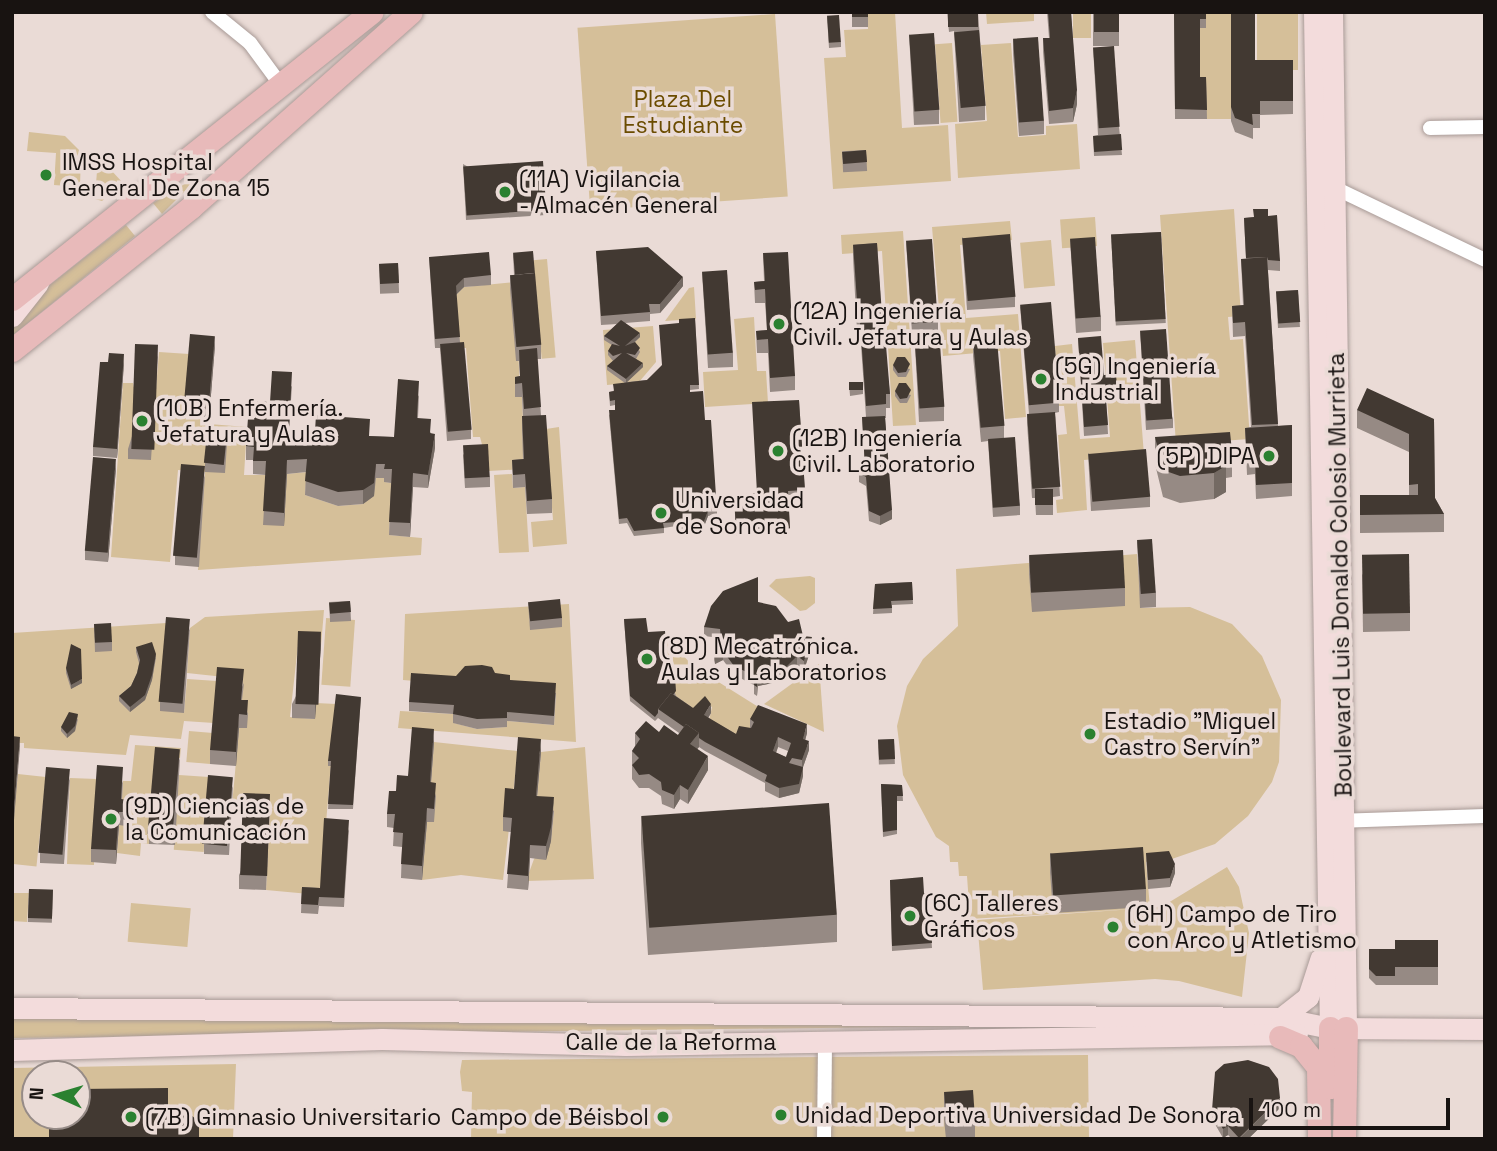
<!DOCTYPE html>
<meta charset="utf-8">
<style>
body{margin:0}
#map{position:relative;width:1497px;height:1151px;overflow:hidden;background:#eadbd6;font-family:"Space Grotesk",sans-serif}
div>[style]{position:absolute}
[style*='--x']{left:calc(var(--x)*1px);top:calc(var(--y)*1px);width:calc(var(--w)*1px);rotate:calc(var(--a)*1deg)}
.green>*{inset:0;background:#d5bf99;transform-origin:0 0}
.roads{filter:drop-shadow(0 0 2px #a99b97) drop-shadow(0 0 2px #a99b97)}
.minor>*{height:14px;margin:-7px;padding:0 7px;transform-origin:7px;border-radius:7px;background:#fff}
.secondary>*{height:21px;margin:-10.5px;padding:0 10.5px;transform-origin:10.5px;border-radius:10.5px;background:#f3dcdc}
.primary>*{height:23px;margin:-11.5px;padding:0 11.5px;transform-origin:11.5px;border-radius:11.5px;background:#e8baba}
.wall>*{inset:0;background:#968a84;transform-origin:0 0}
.shaded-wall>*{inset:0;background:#746a63}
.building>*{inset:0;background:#423932;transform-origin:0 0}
.dots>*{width:19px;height:19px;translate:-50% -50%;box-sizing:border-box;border:4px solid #eadbd6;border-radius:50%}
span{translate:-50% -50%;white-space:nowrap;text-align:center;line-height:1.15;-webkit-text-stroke:7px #eadbd6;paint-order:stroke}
.park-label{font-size:23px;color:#6b4c00}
.poi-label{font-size:23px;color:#181311}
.left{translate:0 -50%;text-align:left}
.right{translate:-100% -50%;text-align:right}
.street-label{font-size:23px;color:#181311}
.frame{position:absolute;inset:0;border:14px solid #181311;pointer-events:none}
.north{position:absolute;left:21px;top:1060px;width:70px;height:70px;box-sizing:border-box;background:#eadbd6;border:2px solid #968b87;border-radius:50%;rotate:274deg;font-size:19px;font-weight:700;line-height:28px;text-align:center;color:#181311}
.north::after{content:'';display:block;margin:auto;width:24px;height:32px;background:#2a8130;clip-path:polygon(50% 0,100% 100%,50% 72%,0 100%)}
.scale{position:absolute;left:1249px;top:1098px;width:201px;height:32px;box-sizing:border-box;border:4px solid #181311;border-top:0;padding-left:9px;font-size:21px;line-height:24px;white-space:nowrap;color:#181311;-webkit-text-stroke:5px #eadbd6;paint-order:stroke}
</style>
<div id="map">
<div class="green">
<i style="clip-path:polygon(867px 12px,895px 12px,902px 128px,948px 125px,951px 181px,833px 189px,824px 58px,846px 57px,844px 30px,868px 29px)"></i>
<i style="clip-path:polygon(986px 12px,1034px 12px,1034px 21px,987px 24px)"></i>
<i style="left:1073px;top:12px;width:18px;height:26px"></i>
<i style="clip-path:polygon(1206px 12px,1231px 12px,1231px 119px,1207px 119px,1200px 86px,1200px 28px)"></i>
<i style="left:1257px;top:12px;width:41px;height:58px"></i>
<i style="left:775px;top:14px;width:183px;height:198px;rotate:86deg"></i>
<i style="left:952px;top:43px;width:79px;height:17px;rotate:86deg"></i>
<i style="clip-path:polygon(1011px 43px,1018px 137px,1046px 135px,1046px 126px,1077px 124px,1080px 169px,958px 178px,955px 124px,987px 121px,981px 45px)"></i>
<i style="clip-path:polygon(29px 132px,65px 136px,81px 152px,80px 187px,54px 185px,56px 153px,27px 151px)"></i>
<i style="clip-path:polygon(98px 156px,123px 183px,102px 201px,95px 199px)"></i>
<i style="clip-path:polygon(193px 179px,195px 181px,162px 214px,153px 203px)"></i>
<i style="clip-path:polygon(1234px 209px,1241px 316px,1228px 317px,1230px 340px,1243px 339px,1250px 439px,1176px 444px,1160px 215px)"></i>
<i style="left:1095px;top:217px;width:29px;height:35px;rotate:86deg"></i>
<i style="clip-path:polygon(1010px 221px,1012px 240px,960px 245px,966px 318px,1018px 314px,1026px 417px,1005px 419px,1000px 351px,943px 356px,932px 227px)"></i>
<i style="clip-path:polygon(126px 225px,135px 236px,12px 336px,12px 323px,51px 284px)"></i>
<i style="clip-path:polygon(903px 231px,916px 425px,893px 426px,882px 251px,842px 254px,841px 235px)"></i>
<i style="left:1051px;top:240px;width:46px;height:31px;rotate:85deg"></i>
<i style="left:547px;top:259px;width:99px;height:14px;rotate:85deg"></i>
<i style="clip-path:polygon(515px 282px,520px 390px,516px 397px,522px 397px,525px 469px,489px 471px,480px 437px,473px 437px,466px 348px,460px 348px,456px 295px,464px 287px)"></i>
<i style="clip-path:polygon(694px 287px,696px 319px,665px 321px,689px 288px)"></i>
<i style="clip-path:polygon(754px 317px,757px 371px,766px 371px,768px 403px,705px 407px,703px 372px,738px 370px,734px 319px)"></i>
<i style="clip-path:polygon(653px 326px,656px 362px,639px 382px,607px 385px,603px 330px)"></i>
<i style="clip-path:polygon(1135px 340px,1144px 455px,1084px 460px,1087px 510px,1057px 513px,1056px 500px,1063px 499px,1058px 435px,1067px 434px,1064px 406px,1059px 406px,1055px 346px,1072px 344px,1080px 439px,1110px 437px,1107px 398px,1120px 397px,1119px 381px,1106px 381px,1103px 343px)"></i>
<i style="clip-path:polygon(159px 352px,189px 354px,184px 416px,209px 419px,209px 424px,247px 427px,244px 475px,266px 475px,283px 526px,287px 474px,307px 472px,305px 495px,338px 506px,363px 504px,376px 478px,385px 478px,385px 482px,392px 483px,389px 535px,422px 538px,421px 555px,198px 570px,205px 472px,178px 470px,170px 562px,111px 557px,123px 383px,133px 383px,150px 460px)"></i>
<i style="clip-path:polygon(559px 427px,567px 544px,533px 547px,531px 522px,553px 520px,546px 429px)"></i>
<i style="clip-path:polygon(512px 474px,513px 488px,525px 487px,529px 552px,499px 553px,494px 475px)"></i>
<i style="clip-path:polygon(1137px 554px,1141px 608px,1190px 607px,1232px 624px,1262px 656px,1281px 700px,1279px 762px,1272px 782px,1248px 816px,1215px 844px,1169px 860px,1146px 862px,1150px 908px,1163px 906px,1227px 867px,1239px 887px,1249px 933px,1242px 997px,1179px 981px,1155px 979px,983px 990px,977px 920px,1148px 908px,970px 919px,967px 876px,959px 876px,958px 862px,950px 862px,949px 846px,936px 837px,903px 775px,897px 726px,907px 686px,923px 659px,958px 626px,956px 569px)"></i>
<i style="clip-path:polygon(810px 576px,815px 578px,815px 603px,806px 610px,800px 611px,769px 586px,776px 579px)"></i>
<i style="clip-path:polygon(569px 604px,576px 742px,398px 728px,400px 711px,454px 714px,454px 723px,477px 729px,506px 727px,507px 721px,554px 725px,556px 693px,403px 680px,405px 614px)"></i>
<i style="clip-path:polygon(324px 610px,321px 646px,298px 645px,290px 717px,314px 719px,316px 703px,336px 704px,320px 895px,266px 890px,270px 808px,232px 806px,239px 728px,247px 728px,241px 714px,243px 679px,187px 673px,190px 628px,205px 617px)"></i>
<i style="left:355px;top:620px;width:67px;height:29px;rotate:94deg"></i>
<i style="clip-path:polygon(166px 623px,184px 713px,187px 679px,217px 681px,214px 723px,184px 721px,181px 739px,130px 735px,126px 755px,24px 748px,24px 743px,12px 743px,12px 633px)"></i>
<i style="clip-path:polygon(665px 636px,693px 666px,760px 708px,754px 731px,736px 743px,708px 725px,712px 707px,707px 704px,694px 714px,671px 702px)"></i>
<i style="clip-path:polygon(819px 664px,824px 732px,764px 704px)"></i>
<i style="left:189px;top:731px;width:24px;height:31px;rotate:5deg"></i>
<i style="clip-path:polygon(434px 742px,518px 751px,503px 880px,461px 875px,422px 880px,427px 822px,434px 822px,430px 796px)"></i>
<i style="clip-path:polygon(135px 745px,181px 748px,180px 758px,155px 757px,149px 844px,141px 843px,140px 856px,117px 853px,119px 825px,126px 825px,127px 814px,121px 813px,123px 781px,131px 781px)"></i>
<i style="clip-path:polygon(585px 747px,594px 879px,526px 881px,534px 859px,551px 841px,554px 811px,536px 809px,541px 752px)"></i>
<i style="left:18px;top:774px;width:28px;height:90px;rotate:6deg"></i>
<i style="left:179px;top:775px;width:30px;height:75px;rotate:4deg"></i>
<i style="left:70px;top:778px;width:27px;height:86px;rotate:2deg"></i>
<i style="clip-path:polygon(12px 893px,29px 893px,27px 922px,12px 921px)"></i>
<i style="left:131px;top:903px;width:60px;height:39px;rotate:5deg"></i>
<i style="clip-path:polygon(12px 1010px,1052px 1025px,12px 1038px)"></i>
<i style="clip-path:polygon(1088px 1055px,1089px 1139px,471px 1139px,472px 1092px,462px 1091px,460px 1072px,462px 1060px)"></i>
<i style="clip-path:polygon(evenodd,236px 1064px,233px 1139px,199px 1139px,199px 1131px,78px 1098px,78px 1120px,49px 1139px,12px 1139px,12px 1068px,236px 1064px,35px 1074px,77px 1074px,77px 1116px,35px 1116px,35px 1074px)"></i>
</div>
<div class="roads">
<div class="minor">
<i style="--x:212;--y:12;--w:49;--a:39.2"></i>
<i style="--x:250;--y:43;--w:56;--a:53.7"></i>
<i style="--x:1430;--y:128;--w:55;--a:-1"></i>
<i style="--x:1335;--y:188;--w:166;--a:25.6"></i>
<i style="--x:1336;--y:821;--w:149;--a:-1.9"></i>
<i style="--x:824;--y:1139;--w:98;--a:-89.4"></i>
</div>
<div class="secondary">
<i style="--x:1314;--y:12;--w:1016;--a:89.1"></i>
<i style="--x:1332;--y:12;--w:1016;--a:89.21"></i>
<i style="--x:12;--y:316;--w:42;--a:-51.8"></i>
<i style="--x:12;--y:1008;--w:1269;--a:0.45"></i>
<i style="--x:1281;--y:1018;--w:50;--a:11.5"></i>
<i style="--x:1330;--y:1028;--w:155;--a:0.4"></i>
<i style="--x:1281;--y:1018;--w:34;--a:-38"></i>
<i style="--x:1308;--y:997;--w:40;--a:-72"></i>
<i style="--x:12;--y:1050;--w:370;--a:-1.7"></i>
<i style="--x:382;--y:1039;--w:244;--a:1.4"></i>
<i style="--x:626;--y:1045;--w:671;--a:-0.94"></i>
</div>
<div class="primary">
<i style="--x:12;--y:299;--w:460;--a:-38.6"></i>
<i style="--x:12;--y:350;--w:228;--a:-38.6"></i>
<i style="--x:190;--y:208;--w:295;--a:-41.6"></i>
<i style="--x:1280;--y:1037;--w:23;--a:23"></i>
<i style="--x:1301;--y:1046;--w:27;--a:51"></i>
<i style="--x:1318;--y:1067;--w:72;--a:89.2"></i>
<i style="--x:1330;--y:1087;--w:59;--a:-90"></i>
<i style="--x:1344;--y:1139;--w:111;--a:-89"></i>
</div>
</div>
<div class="wall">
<i style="left:852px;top:12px;width:16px;height:15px"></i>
<i style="clip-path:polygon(947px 12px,978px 12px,985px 106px,985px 120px,959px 122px,954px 31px,949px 32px)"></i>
<i style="clip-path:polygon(1047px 12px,1071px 12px,1077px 104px,1073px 122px,1049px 124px,1043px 52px,1043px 38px,1049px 38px)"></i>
<i style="left:1093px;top:12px;width:26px;height:34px"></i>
<i style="clip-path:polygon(1174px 12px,1206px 12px,1206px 28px,1200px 28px,1200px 77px,1206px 77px,1207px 119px,1175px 119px)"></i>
<i style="clip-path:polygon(1231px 12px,1255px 60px,1293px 60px,1293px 114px,1260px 115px,1260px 128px,1253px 128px,1253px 139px,1235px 132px,1231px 121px)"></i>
<i style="clip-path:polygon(827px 16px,841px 42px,841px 47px,829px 48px)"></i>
<i style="clip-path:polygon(909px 34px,939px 110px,939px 124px,914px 125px)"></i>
<i style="clip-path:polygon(1013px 39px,1044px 121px,1044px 134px,1019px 136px,1013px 53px)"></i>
<i style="clip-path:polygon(1093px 47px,1119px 127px,1122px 155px,1094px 156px,1093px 136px,1098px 135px)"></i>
<i style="left:866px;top:150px;width:21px;height:24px;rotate:87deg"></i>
<i style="clip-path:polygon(463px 164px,546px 210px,546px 215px,466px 220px)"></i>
<i style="clip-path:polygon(1268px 216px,1280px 261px,1280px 271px,1268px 270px,1278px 426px,1292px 425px,1292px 496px,1256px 499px,1255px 474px,1247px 475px,1245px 428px,1251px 427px,1245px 336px,1233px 337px,1232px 306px,1243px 305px,1241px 259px,1246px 259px,1244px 218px)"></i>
<i style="left:1161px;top:232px;width:91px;height:50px;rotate:87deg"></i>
<i style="clip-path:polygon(962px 237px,1015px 297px,1015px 307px,967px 310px)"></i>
<i style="clip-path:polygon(1070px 239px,1101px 317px,1101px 331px,1076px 333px)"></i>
<i style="clip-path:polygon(906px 241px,938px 322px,938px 331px,912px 333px)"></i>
<i style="clip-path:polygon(877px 243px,882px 321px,890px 394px,890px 408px,886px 408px,886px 418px,885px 418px,892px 519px,880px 525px,869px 521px,866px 486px,859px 482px,859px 473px,865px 467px,862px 417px,866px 417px,860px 331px,857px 331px,853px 258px,853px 245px)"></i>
<i style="clip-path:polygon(596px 251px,683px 286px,660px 313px,650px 314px,650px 321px,625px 323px,640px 337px,635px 342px,640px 352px,636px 359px,643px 367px,627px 382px,647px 380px,662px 366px,679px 323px,695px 318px,699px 389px,690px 390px,690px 392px,705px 420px,717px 511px,717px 515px,708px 516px,703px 529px,676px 532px,676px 526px,664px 528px,664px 533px,634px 536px,627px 523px,619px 524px,609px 415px,615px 410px,615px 405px,610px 406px,609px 392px,613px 391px,625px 383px,607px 370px,607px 366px,613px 361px,608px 355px,608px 351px,612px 345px,604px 340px,604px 336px,617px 324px,601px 325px)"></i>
<i style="clip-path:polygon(513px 253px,541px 345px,541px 359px,537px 359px,541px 415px,552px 499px,552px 513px,527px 514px,525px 487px,513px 488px,512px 460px,523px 459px,522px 430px,522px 416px,523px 416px,522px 397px,515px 397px,515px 377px,520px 376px,519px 361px,516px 361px,510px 289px,510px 275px,514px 275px)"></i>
<i style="clip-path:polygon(763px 253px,795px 376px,795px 390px,770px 392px,768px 353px,757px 353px,756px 331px,767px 330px,765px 303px,755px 303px,754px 282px,764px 281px)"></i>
<i style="clip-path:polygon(429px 257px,491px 275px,491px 285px,464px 287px,456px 294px,460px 342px,471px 430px,471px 439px,447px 441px,440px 348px,435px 348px)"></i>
<i style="left:398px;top:263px;width:30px;height:19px;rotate:88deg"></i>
<i style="clip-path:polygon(702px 272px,733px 353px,733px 367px,708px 368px)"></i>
<i style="left:1298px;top:290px;width:37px;height:22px;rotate:87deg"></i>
<i style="clip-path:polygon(1020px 305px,1059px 403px,1059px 412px,1055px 413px,1060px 496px,1053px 497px,1053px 515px,1036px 515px,1035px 498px,1032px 498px,1027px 423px,1027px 414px,1029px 414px)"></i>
<i style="clip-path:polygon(1140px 331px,1173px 419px,1173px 428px,1146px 430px)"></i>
<i style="clip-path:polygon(1078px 338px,1104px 375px,1117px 387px,1117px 396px,1106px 397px,1108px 434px,1084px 436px)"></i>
<i style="clip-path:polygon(973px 342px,1004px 426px,1004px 438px,1020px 506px,1020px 515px,993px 517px,988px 441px,981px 442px,973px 356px)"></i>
<i style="clip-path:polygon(215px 345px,209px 419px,184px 417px,184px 407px)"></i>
<i style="clip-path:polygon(915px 346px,944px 407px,944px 421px,919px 422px)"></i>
<i style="clip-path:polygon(158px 354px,151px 460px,128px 459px,128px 449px)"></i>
<i style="clip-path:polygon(124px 363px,117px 458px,93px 456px,93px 447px)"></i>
<i style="clip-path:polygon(893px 365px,910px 369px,906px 377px,898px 377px,893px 370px)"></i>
<i style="clip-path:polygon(863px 382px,863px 394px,850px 396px,849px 383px)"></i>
<i style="clip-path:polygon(292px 386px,289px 430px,370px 436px,394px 437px,419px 395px,418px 418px,431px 433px,435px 448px,428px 488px,413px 487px,410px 537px,389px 535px,391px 483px,384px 482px,384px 478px,376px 478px,374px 496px,363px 504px,338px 506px,305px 495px,306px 472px,287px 474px,284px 526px,263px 525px,266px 475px,253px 474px,253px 460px,246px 460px,246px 446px,255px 418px,270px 402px)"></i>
<i style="clip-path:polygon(895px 391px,911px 395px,907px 403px,900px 403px,895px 396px)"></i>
<i style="clip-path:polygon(799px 400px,805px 494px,788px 495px,790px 533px,736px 536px,734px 494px,757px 493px)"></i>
<i style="clip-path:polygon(1357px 410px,1434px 419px,1435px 498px,1444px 514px,1444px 532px,1360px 533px,1360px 495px,1409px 495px,1409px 452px,1357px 428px)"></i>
<i style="clip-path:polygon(1155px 437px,1232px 451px,1232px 477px,1226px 478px,1226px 492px,1214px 499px,1180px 503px,1163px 497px,1155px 464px)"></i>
<i style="clip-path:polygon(227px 444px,225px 473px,205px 472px,205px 463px)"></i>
<i style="clip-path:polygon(1088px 453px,1150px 497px,1150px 507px,1091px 511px)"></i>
<i style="clip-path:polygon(463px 454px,490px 477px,490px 487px,465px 488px)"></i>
<i style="clip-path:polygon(116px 468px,108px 562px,85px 560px,85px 551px)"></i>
<i style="clip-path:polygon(205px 475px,199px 567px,175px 565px,175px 556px)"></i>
<i style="clip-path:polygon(1137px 540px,1156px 593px,1156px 607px,1140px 608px)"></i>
<i style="clip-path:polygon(1029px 556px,1125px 588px,1125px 606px,1032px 612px,1029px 574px)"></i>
<i style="clip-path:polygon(1362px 574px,1410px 613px,1410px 631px,1363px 632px)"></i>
<i style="clip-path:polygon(912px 582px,913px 604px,892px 605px,892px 613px,873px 614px,875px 584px)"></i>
<i style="left:350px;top:601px;width:20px;height:21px;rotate:87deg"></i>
<i style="clip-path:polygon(528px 602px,562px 618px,562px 627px,530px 630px)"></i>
<i style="clip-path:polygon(758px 602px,788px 622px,812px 646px,804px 670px,797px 665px,782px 681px,758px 686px,757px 696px,754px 694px,754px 685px,734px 675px,723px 660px,715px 664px,714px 660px,714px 650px,721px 647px,720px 638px,704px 636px,704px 627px)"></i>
<i style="clip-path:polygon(evenodd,624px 619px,648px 632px,669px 677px,676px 696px,693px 708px,711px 713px,708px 718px,736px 734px,750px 728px,750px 719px,807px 733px,805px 740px,809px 750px,803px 767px,803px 776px,799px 793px,779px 798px,765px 791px,765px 783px,705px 751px,699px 747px,697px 749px,708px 770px,688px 804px,680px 799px,674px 809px,662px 804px,661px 796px,649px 788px,639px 788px,632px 779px,632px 751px,635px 746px,635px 733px,659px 732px,678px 735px,679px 733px,658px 718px,655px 721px,630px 701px,624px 619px,778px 747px,788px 751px,786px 757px,776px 753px,778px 747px)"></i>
<i style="clip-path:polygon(94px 624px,112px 642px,112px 651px,95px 652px)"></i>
<i style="clip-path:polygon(190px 628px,184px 713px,160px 711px,160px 702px)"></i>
<i style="clip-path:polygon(321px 646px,315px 719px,292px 718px,292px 704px)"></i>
<i style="clip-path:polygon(136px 647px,156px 658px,152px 680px,145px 700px,130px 712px,119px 701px,119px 696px,131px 686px,137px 673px,139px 663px,136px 652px)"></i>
<i style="clip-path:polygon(66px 668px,82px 683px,71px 689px,66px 673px)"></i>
<i style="clip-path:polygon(495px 673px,510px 680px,556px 693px,554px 725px,507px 721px,507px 727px,477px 729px,453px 723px,453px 714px,409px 711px,409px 702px,456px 676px)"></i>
<i style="clip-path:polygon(244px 683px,242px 700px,248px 714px,247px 728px,239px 728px,236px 766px,210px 764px,210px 750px)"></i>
<i style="clip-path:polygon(361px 697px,353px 809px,328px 809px,331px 766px,328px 766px,328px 761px)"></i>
<i style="clip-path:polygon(78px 719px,75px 731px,67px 738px,61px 731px,61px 727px)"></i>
<i style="left:894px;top:739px;width:25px;height:16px;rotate:88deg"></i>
<i style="clip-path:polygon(434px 742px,431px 782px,436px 796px,434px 822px,427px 822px,422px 880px,401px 878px,402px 847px,393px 846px,394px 828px,387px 827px,387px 814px,396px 791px)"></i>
<i style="clip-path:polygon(541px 752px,537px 796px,554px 811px,551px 841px,546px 860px,530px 858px,528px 890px,507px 888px,511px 832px,503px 831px,503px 817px,514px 789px)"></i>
<i style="clip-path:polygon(180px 758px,175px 845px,149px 844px,149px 834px)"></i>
<i style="clip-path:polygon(70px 778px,64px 864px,40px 863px,40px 853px)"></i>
<i style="clip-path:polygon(123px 781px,122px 799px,127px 814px,126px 826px,119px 825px,116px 864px,91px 862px,91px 849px)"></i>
<i style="clip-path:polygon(881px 784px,902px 785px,903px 801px,897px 801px,897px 834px,883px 837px)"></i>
<i style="clip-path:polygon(233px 786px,229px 855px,204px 854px,204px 844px)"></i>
<i style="clip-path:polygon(270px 808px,266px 890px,239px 889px,239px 875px)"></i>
<i style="clip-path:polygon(641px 816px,837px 915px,837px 942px,648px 955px,641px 843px)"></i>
<i style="clip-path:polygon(349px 829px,344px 907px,319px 906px,318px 914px,301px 913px,302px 887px,320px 888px)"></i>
<i style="clip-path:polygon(1050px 853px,1146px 889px,1146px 907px,1053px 913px,1050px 872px)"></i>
<i style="clip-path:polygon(1146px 853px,1175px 873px,1170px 887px,1148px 889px)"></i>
<i style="clip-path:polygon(890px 880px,924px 893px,928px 893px,932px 948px,892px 951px)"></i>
<i style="left:29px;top:889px;width:24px;height:33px;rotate:2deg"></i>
<i style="clip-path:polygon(1438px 940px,1438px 985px,1376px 985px,1369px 978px,1369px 949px,1395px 949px)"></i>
<i style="clip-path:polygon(944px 1092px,975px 1116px,975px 1139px,946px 1139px,944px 1119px)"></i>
<i style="clip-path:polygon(1280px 1108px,1248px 1139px,1232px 1139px,1228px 1135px,1223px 1138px,1212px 1119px,1212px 1110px)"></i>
</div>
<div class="shaded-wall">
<i style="clip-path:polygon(13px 57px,13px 83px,12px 97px,12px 70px)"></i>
<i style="clip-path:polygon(1077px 90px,1077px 104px,1073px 122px,1073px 108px)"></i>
<i style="clip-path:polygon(683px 277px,683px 286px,660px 313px,660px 304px)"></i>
<i style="clip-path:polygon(464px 278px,464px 287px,456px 295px,456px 286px)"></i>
<i style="clip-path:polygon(640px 333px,640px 337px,625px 350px,625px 346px)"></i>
<i style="clip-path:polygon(215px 336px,215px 345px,209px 419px,209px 409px)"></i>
<i style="clip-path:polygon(124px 354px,124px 363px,117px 458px,117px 449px)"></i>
<i style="clip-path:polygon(643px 363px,643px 367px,626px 383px,626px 379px)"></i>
<i style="clip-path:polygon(435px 434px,435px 448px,428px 488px,428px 475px)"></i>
<i style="clip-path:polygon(116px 459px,116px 468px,108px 562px,108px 553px)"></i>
<i style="clip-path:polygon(287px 460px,287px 474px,284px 526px,284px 513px)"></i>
<i style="clip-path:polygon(376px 464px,374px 496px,363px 504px,363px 490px)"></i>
<i style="clip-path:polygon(1226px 466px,1226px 492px,1214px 499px,1214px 473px)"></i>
<i style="clip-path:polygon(413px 473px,413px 487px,410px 537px,410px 523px)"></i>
<i style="clip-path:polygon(892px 510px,892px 519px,880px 525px,880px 516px)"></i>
<i style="clip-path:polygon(708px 511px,708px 516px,703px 529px,703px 524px)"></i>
<i style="clip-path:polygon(321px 632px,321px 646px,315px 719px,315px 706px)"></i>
<i style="clip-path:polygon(812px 637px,812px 646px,804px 670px,804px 661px)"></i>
<i style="clip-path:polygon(723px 651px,723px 660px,715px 664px,715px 654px)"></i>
<i style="clip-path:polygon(156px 654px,152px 680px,145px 700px,130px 712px,130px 707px)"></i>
<i style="clip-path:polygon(797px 656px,797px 665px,782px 681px,758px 686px,757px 696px,758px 677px)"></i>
<i style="clip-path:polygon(82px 679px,82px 683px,71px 689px,71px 685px)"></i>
<i style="clip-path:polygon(711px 704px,711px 713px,704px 725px,704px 715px)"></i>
<i style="clip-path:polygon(78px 714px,75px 731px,67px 738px,67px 734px)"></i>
<i style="clip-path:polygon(239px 714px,239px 728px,236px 766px,236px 752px)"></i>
<i style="clip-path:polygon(807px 724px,807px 733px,803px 749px,803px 739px)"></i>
<i style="clip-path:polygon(434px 729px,434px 742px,430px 796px,430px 782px)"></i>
<i style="clip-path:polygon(699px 733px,699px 747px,690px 758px,690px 744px)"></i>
<i style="clip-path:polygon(20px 737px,20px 746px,12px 845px,12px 835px)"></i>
<i style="clip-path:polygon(778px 737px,778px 747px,773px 761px,773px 751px)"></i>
<i style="clip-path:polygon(541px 739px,541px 752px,536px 809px,536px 796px)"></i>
<i style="clip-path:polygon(809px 741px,809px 750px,802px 770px,802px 760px)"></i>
<i style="clip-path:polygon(708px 756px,708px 770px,688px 804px,688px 790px)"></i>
<i style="clip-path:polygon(803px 767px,803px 776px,799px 793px,779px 798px,779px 788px)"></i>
<i style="clip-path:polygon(680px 785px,680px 799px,674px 809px,674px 795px)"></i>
<i style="clip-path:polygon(554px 797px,551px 841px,546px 860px,546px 846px)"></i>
<i style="clip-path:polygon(427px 808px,427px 822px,422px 880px,422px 866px)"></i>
<i style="clip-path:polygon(119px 812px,119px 825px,116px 864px,116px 850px)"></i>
<i style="clip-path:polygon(530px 845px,530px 858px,528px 890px,528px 876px)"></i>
<i style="clip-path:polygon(1175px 864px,1175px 873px,1170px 887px,1170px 878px)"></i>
<i style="clip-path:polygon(1280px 1098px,1280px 1108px,1248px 1139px,1239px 1139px)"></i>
<i style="clip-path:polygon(1228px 1126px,1228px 1135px,1223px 1138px,1223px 1129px)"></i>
</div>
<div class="building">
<i style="left:852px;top:12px;width:16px;height:5px"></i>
<i style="left:948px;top:12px;width:30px;height:15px"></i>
<i style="clip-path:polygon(1048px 12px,1071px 12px,1077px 90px,1073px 108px,1049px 111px,1043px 38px,1050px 38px)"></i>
<i style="left:1094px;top:12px;width:25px;height:20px"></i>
<i style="clip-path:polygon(1174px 12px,1206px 12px,1206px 19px,1200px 19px,1200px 77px,1206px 77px,1207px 110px,1175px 109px)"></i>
<i style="clip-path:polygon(1231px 12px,1255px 12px,1255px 60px,1293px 60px,1293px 101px,1260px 101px,1260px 114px,1252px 114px,1253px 125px,1235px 118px,1231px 107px)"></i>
<i style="left:839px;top:15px;width:27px;height:12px;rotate:86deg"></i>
<i style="left:979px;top:30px;width:76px;height:25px;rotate:85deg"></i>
<i style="left:934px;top:33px;width:77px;height:25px;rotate:86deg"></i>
<i style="left:1038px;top:37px;width:84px;height:25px;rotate:86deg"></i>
<i style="left:1114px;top:46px;width:81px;height:21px;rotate:86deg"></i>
<i style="left:1121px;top:134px;width:16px;height:28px;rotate:86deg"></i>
<i style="left:866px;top:150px;width:12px;height:24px;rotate:85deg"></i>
<i style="left:543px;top:161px;width:49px;height:80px;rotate:86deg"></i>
<i style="clip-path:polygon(1253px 209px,1268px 209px,1268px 216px,1277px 215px,1280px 261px,1268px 260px,1267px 257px,1246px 258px,1244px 218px,1254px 217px)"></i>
<i style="left:1161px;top:232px;width:87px;height:50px;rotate:87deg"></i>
<i style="left:1010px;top:234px;width:63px;height:48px;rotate:85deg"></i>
<i style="left:1095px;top:237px;width:80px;height:25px;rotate:86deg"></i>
<i style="left:932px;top:239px;width:83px;height:26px;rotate:86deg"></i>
<i style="left:877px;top:243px;width:73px;height:24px;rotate:86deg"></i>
<i style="clip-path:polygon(648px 247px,683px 277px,660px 304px,649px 304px,650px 312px,601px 316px,596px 251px)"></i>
<i style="left:533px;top:251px;width:22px;height:20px;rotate:85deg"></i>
<i style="clip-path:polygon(489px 252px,491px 275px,464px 278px,456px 286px,460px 337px,435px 339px,429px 257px)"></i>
<i style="clip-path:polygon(788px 252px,795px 376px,770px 378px,768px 339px,757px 340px,756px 331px,767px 330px,765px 289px,755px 290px,754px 282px,765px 281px,763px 253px)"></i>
<i style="clip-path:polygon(1267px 257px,1278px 424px,1252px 425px,1245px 322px,1233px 323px,1232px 306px,1244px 305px,1241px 259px)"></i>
<i style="left:398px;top:263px;width:20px;height:19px;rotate:87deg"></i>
<i style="left:727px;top:270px;width:83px;height:25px;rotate:86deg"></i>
<i style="left:535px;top:273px;width:72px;height:25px;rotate:85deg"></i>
<i style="left:1298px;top:290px;width:32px;height:22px;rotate:86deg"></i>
<i style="left:1051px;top:302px;width:101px;height:31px;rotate:85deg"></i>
<i style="clip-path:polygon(695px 318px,699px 385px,690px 385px,690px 392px,703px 391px,705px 420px,711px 420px,717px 511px,708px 511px,703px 524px,676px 527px,676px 522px,663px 523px,664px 528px,634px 531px,627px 518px,619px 519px,609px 410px,615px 410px,615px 400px,610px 401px,609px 392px,614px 391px,613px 384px,647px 380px,662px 365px,659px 325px,679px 323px,679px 319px)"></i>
<i style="clip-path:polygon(621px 320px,640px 333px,625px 346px,635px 342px,640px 348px,635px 355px,626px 353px,643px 363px,626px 379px,607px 366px,622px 353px,613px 356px,608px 351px,612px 344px,620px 346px,604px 336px)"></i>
<i style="clip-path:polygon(884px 321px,890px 394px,886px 394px,886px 404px,866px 406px,860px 323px)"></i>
<i style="left:1166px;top:329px;width:90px;height:26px;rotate:86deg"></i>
<i style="left:190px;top:334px;width:25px;height:73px;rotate:5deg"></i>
<i style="clip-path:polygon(1101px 336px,1104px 375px,1116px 374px,1117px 387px,1105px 388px,1108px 425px,1084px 427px,1078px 338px)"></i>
<i style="left:997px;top:340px;width:86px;height:24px;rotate:85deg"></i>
<i style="left:464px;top:342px;width:88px;height:24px;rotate:85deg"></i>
<i style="left:135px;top:344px;width:23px;height:105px;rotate:2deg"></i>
<i style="left:940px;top:344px;width:63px;height:25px;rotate:86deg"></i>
<i style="clip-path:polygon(537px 348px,541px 407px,524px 409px,522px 383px,515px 384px,515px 377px,520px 376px,519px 350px)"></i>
<i style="clip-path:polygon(109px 353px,124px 354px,117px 449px,93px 447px,100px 362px,108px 362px)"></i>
<i style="clip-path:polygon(897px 357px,905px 357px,910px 364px,906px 372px,898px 373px,893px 365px)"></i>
<i style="clip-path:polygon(272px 371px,292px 372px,289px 430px,315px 431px,316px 415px,370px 419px,369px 436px,394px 437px,398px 379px,419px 381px,417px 418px,431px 419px,430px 433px,435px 434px,428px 475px,413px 473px,410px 523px,389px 522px,392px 469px,384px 469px,385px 464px,376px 464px,374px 483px,363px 490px,338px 492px,305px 481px,307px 459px,287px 460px,284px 513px,263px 511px,266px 461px,253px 461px,254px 447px,246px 446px,248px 418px,255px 418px,256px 401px,270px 402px)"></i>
<i style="left:863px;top:382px;width:8px;height:14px;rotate:90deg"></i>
<i style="clip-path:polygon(899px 383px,906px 383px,911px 390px,907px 398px,900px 399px,895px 391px)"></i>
<i style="clip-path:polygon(1367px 388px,1434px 419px,1435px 498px,1444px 514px,1360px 515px,1360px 495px,1418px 495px,1418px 484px,1409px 485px,1409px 434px,1357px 410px)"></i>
<i style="clip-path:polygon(799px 400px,805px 490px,788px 491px,790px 528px,736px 531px,734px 494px,757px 493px,752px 402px)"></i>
<i style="left:1055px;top:412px;width:75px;height:28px;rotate:86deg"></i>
<i style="clip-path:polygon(546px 415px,552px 499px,527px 501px,525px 474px,513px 475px,512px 460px,524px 459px,522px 416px)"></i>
<i style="clip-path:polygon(885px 416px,892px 510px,880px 516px,869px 511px,866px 477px,859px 473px,865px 467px,862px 417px)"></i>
<i style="clip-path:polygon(1292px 425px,1292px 483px,1256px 485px,1255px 460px,1247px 461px,1245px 428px)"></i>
<i style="clip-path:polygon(1230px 432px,1232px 451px,1225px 451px,1226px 466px,1214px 473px,1180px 476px,1163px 470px,1155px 437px)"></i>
<i style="left:207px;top:433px;width:20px;height:30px;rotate:6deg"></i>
<i style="left:1015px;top:437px;width:69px;height:27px;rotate:86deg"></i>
<i style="left:488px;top:444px;width:33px;height:25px;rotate:87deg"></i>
<i style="left:1146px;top:449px;width:48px;height:58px;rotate:85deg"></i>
<i style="left:93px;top:457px;width:23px;height:94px;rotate:5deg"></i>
<i style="left:181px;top:464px;width:24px;height:92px;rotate:5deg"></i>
<i style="left:1053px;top:489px;width:16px;height:18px;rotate:90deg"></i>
<i style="left:1152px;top:539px;width:54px;height:15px;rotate:86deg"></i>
<i style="left:1123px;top:550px;width:38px;height:94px;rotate:87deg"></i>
<i style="left:1409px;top:554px;width:59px;height:47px;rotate:89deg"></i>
<i style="clip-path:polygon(758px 577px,758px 602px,776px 606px,788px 622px,799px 619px,803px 636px,812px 637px,804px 661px,797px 656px,782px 671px,758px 677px,757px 687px,754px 685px,755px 676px,734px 666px,723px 651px,715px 654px,714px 650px,722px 647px,720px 629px,704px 627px,711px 606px,723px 591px)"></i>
<i style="clip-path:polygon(912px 582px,913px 600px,891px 601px,892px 608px,873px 609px,875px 584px)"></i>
<i style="left:560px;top:599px;width:19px;height:32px;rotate:84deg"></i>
<i style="left:350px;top:601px;width:11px;height:21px;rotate:85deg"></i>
<i style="left:166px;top:617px;width:24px;height:85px;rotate:5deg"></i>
<i style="clip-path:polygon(646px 618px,648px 632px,665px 631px,669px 677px,675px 677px,676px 691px,673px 695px,671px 693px,658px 709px,658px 713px,655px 717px,630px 696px,624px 619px)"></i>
<i style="left:111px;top:623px;width:19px;height:17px;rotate:87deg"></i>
<i style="left:298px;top:631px;width:23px;height:73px;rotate:2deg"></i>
<i style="clip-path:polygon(152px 642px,156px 654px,152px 675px,145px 695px,130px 707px,119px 696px,131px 686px,137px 673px,140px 660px,136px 647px)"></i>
<i style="clip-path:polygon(71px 644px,81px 649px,82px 679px,71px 685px,66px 668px)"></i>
<i style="clip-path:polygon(482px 665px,492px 667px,495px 673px,510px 675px,510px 680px,556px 683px,554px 716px,507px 712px,507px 718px,477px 719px,453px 714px,454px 705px,409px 702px,411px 673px,456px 676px,465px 666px)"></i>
<i style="clip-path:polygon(217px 667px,244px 669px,241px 700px,248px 700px,247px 715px,239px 714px,236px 752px,210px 750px)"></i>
<i style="clip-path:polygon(evenodd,671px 693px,693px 708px,705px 696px,711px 704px,704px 715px,736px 734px,739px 726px,751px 728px,754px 722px,750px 719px,758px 705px,807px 724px,803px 739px,809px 741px,802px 760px,792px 758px,789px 763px,803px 767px,799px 784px,779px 788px,765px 781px,767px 775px,705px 742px,699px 738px,699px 733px,686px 724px,684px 727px,658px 709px,671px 693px,778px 737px,791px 743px,786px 757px,773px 751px,778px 737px)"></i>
<i style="clip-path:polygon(336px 694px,361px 697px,353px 805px,328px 804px,331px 761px,328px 761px)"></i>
<i style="clip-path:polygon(69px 712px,78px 714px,75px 726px,67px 734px,61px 727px)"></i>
<i style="clip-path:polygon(646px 721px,659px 732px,664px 725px,678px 735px,686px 724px,699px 733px,690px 744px,708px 756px,688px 790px,680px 785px,674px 795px,662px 790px,661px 782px,649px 774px,639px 775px,632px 765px,639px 758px,632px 751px,640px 739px,635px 733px)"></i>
<i style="clip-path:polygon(412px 727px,434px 729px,430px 782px,436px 783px,434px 809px,427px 808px,422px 866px,401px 864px,403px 833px,393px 832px,395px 814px,387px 814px,389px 791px,396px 791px,397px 775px,408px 776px)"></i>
<i style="clip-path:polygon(12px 736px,20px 737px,12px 835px)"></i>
<i style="clip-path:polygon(518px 737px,541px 739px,536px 796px,554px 797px,551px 827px,546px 846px,530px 845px,528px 876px,507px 874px,512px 818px,503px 817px,505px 788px,514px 789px)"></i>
<i style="left:894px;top:739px;width:20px;height:16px;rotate:87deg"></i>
<i style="left:155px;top:747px;width:25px;height:87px;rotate:5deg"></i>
<i style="clip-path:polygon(97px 765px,123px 767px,121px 799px,127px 800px,126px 812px,119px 812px,116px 850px,91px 849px)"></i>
<i style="left:46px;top:767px;width:24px;height:86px;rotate:5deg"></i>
<i style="left:208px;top:775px;width:25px;height:69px;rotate:5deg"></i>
<i style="clip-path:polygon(881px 784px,902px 785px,903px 796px,897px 796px,897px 830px,883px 832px)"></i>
<i style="left:243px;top:793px;width:27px;height:82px;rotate:2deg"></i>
<i style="left:829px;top:803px;width:112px;height:188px;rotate:86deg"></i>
<i style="clip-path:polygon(324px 818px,349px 820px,344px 898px,319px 897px,318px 905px,301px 904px,302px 887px,320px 888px)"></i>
<i style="left:1143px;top:847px;width:42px;height:93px;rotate:86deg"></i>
<i style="clip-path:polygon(1169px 851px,1175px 864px,1170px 878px,1148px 880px,1146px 853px)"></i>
<i style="clip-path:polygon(923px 877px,924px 893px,928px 893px,932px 943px,892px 946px,890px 880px)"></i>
<i style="left:29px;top:889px;width:24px;height:29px;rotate:2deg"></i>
<i style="left:1395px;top:940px;width:43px;height:27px"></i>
<i style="clip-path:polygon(1369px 949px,1395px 949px,1395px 976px,1376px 976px,1369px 969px)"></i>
<i style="clip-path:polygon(1248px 1060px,1269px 1067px,1278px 1079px,1280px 1098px,1239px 1138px,1228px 1126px,1223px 1129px,1212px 1110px,1215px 1072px,1224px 1064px)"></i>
<i style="clip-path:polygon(168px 1088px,168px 1106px,181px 1106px,199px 1122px,199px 1139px,49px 1139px,49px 1125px,57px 1116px,77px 1116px,78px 1089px)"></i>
<i style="left:973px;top:1090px;width:26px;height:29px;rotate:86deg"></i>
</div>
<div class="dots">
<i style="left:46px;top:175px;background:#2a8130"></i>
<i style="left:505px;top:192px;background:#2a8130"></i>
<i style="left:779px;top:324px;background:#2a8130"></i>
<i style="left:1041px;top:379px;background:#2a8130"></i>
<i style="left:142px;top:421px;background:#2a8130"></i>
<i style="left:778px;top:451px;background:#2a8130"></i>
<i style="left:1269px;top:456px;background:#2a8130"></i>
<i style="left:661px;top:513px;background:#2a8130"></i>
<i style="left:647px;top:659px;background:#2a8130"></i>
<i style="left:1090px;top:734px;background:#2a8130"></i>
<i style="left:111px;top:819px;background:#2a8130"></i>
<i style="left:910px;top:916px;background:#2a8130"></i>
<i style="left:1113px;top:927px;background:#2a8130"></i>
<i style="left:781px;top:1115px;background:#2a8130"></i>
<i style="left:131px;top:1117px;background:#2a8130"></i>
<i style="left:663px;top:1117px;background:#2a8130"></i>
</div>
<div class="park-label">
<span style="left:683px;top:112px">Plaza Del<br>Estudiante</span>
</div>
<div class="poi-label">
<span class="left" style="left:62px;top:175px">IMSS Hospital<br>General De Zona 15</span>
<span class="left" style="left:519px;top:192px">(11A) Vigilancia<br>- Almacén General</span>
<span class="left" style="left:793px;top:324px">(12A) Ingeniería<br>Civil. Jefatura y Aulas</span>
<span class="left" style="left:1055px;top:379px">(5G) Ingeniería<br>Industrial</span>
<span class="left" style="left:156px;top:421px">(10B) Enfermería.<br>Jefatura y Aulas</span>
<span class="left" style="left:792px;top:451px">(12B) Ingeniería<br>Civil. Laboratorio</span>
<span class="right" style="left:1255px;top:456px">(5P) DIPA</span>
<span class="left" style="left:675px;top:513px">Universidad<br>de Sonora</span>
<span class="left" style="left:661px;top:659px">(8D) Mecatrónica.<br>Aulas y Laboratorios</span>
<span class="left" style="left:1104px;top:734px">Estadio "Miguel<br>Castro Servín"</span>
<span class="left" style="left:125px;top:819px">(9D) Ciencias de<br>la Comunicación</span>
<span class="left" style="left:924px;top:916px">(6C) Talleres<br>Gráficos</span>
<span class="left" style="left:1127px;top:927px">(6H) Campo de Tiro<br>con Arco y Atletismo</span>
<span class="left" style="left:795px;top:1115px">Unidad Deportiva Universidad De Sonora</span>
<span class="left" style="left:145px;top:1117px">(7B) Gimnasio Universitario</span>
<span class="right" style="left:649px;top:1117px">Campo de Béisbol</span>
</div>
<div class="street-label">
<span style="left:1340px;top:575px;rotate:-91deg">Boulevard Luis Donaldo Colosio Murrieta</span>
<span style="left:671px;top:1042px">Calle de la Reforma</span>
</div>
<div class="frame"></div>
<div class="north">N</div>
<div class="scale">100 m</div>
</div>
